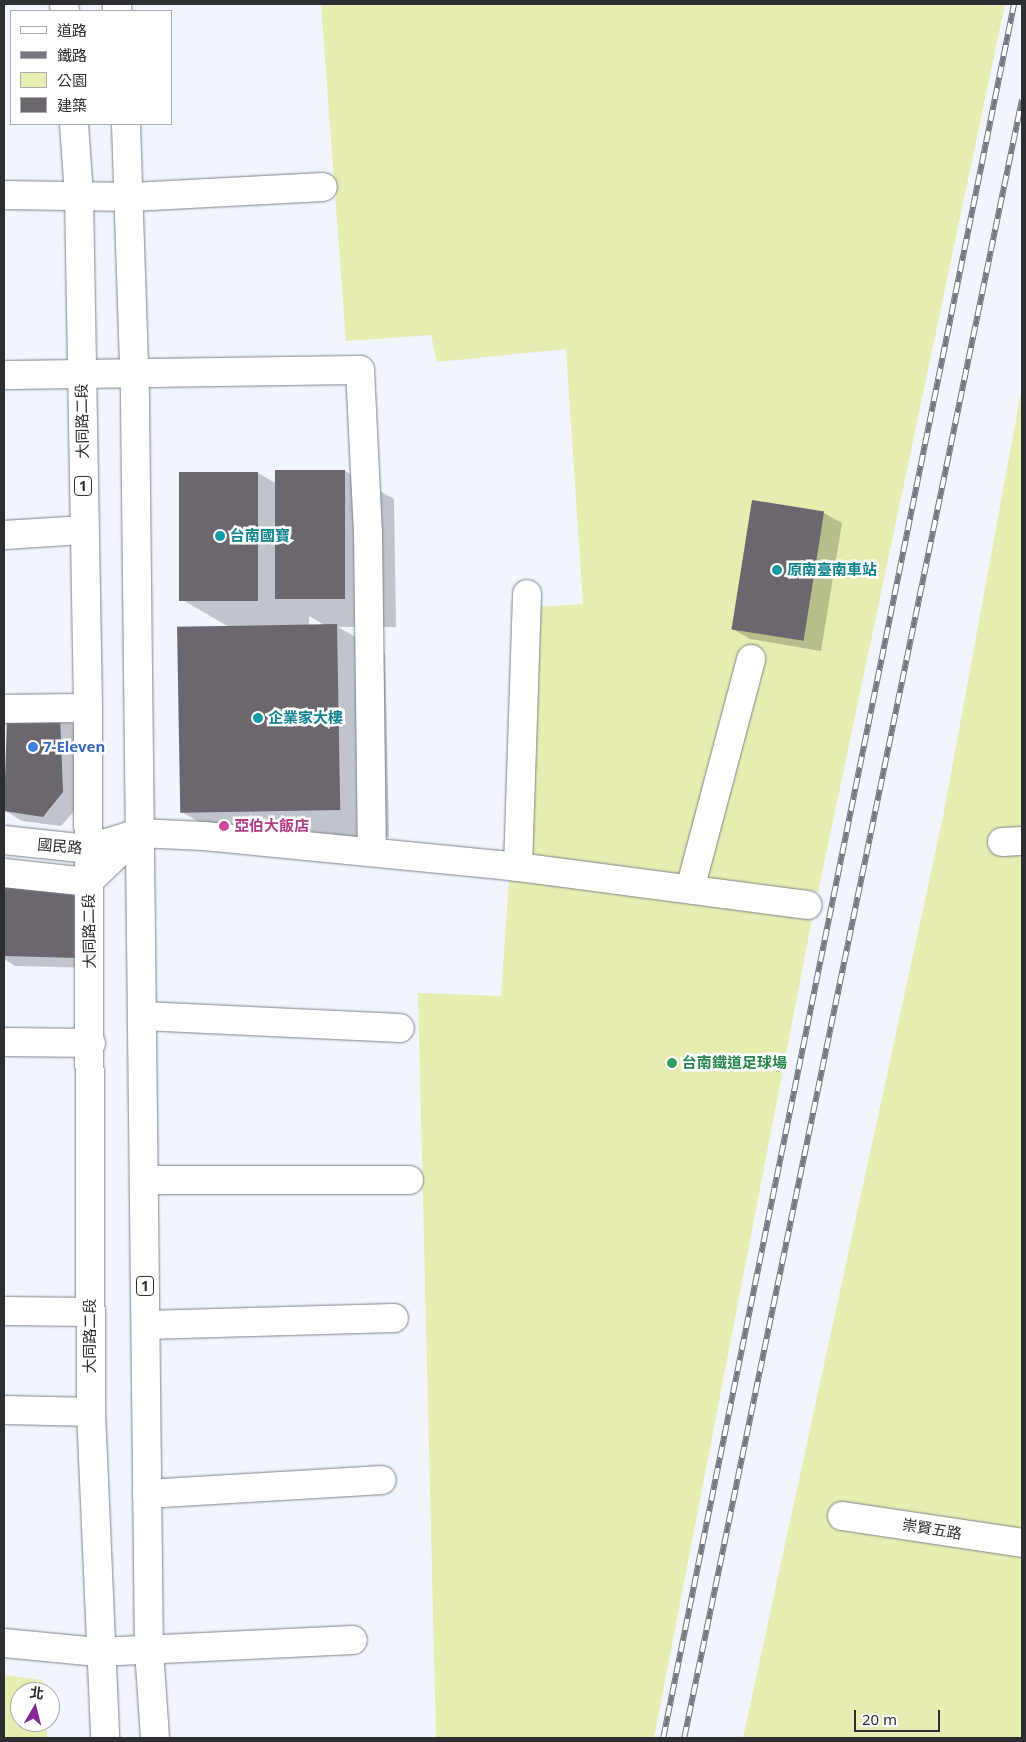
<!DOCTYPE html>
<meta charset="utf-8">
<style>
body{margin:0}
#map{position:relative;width:1026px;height:1742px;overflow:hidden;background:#f0f5fe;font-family:"Noto Sans","Noto Sans TC",sans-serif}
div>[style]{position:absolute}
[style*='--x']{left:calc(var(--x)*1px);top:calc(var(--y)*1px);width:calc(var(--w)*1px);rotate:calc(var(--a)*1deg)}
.green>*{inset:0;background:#e7edb0}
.shadow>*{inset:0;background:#0003}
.building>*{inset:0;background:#6c676f;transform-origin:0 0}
.roads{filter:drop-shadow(0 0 1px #7f838b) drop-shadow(0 0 1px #7f838b)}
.minor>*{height:28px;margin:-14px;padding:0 14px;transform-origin:14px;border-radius:14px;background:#fff}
.major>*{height:28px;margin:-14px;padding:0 14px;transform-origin:14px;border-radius:14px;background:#fff}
.rail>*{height:5.5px;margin-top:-2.75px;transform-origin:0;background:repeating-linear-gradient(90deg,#fff 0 11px,#76797f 0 22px);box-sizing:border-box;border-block:1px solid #76797f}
.dots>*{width:14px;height:14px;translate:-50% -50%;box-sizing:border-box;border:2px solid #fff;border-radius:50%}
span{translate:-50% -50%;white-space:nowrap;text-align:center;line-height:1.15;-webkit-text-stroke:5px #fff;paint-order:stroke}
.shield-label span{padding:1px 4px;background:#fff;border:1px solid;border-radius:4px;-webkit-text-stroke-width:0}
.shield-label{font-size:14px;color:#2d2e32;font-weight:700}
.street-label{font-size:15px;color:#2d2e32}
.culture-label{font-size:15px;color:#0d838f;font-weight:700}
.left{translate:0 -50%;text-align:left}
.shop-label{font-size:15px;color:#366cbe;font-weight:700}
.hotel-label{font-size:15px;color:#b23c85;font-weight:700}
.leisure-label{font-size:15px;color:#27864d;font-weight:700}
.frame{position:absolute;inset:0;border:5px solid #2d2e32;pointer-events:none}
.legend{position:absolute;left:10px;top:10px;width:162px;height:115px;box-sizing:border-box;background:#fff;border:1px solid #ababad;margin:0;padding:6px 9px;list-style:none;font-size:15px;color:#2d2e32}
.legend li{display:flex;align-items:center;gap:10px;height:25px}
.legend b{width:25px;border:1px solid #ababad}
.north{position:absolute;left:10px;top:1682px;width:50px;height:50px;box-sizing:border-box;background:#fff;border:1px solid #ababad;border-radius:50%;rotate:8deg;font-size:14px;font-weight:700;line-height:20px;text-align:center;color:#2d2e32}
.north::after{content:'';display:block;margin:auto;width:18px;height:22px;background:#852a96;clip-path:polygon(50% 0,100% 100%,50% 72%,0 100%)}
.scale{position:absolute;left:854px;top:1710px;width:86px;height:22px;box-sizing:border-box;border:2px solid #2d2e32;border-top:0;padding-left:6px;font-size:15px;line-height:18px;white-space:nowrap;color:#2d2e32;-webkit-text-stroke:4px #fff;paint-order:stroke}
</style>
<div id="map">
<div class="green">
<i style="clip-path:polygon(321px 4px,1005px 4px,818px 892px,528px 857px,536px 607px,583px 604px,566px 349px,437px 362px,431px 335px,346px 341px)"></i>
<i style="clip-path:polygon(1022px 387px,1022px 1738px,743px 1738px,943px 817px)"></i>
<i style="clip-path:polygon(509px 881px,590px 888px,812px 919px,654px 1738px,436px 1738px,418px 993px,501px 996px)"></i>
<i style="clip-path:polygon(4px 1675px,42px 1680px,43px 1692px,20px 1692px,20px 1722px,46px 1722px,47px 1738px,4px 1738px)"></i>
</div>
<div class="shadow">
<i style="clip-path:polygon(evenodd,345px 471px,394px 499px,396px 627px,338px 627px,385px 654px,389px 837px,230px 840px,182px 812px,229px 627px,183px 600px,258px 473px,277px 484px,345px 471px,309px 616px,326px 626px,309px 626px,309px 616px)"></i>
<i style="clip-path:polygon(824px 513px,842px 523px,821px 651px,750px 639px,731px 628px)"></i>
<i style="clip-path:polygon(8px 717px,60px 717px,78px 727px,81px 803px,61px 826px,22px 821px,4px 810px)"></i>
<i style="clip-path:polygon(4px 888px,79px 896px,97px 968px,15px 966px,4px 959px)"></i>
</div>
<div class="building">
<i style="left:275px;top:470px;width:70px;height:129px"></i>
<i style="left:179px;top:472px;width:79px;height:129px"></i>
<i style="left:752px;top:500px;width:73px;height:131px;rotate:9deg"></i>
<i style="left:337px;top:624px;width:186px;height:160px;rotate:89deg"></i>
<i style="clip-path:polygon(7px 715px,60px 715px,63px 792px,43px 817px,4px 811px)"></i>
<i style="clip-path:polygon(4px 886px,79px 895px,79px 958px,4px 956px)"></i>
</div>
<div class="roads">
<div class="minor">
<i style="--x:4;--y:195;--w:128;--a:0.9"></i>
<i style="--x:132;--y:197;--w:191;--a:-3"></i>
<i style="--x:4;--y:375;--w:356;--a:-0.8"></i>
<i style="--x:360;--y:370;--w:163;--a:87.2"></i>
<i style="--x:368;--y:533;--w:319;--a:89.3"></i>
<i style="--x:4;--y:535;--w:80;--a:-3.6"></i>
<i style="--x:4;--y:709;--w:84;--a:-0.7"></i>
<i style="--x:4;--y:840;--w:84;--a:6.1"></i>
<i style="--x:88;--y:849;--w:52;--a:-17.7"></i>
<i style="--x:138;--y:833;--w:66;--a:2.6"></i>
<i style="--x:204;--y:836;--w:316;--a:5.6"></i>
<i style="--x:518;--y:867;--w:292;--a:7.5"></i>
<i style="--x:1002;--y:842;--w:20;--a:-3"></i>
<i style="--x:518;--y:867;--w:273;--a:-88.1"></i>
<i style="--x:4;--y:873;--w:84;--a:6.1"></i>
<i style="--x:88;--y:882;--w:64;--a:-43.7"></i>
<i style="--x:690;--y:889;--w:238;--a:-75.1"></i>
<i style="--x:143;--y:1016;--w:257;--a:2.7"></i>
<i style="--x:4;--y:1042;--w:87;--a:0.7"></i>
<i style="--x:144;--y:1180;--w:265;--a:0"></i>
<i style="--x:4;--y:1311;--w:86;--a:0.7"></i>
<i style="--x:146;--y:1325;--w:248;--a:-1.6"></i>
<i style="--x:4;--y:1410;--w:87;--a:1.3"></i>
<i style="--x:147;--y:1494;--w:235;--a:-3.4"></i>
<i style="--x:842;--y:1516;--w:182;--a:8.5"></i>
<i style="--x:4;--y:1643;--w:94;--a:5.5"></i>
<i style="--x:98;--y:1652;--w:255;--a:-2.7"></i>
</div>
<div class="major">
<i style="--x:64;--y:4;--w:7;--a:82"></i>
<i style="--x:117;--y:4;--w:7;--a:90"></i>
<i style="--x:74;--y:124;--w:72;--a:86"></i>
<i style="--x:79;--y:196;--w:512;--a:88.99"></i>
<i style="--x:88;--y:708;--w:704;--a:89.76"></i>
<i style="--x:91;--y:1412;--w:326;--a:87.5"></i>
<i style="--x:126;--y:124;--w:277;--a:88.1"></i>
<i style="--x:135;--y:401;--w:1249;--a:89.36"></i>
<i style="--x:149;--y:1650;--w:88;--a:86.1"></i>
</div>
</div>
<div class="rail">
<i style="--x:663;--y:1738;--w:1769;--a:-78.56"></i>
<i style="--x:684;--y:1738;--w:1673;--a:-78.35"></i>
</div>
<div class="dots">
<i style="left:220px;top:536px;background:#0f9aa8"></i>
<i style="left:777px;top:570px;background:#0f9aa8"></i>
<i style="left:258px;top:718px;background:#0f9aa8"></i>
<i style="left:33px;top:747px;background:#3f7fe0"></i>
<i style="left:224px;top:826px;background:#d1479c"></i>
<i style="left:672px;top:1063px;background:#2e9e5b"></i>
</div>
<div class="shield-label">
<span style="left:83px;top:486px">1</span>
<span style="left:145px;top:1286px">1</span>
</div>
<div class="street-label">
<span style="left:82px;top:421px;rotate:-91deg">大同路二段</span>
<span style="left:60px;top:846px;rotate:5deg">國民路</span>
<span style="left:89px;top:931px;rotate:-91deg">大同路二段</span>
<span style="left:90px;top:1336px;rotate:-90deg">大同路二段</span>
<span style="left:932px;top:1529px;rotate:9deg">崇賢五路</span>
</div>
<div class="culture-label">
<span class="left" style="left:230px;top:536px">台南國寶</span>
<span class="left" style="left:787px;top:570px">原南臺南車站</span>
<span class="left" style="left:268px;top:718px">企業家大樓</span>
</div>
<div class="shop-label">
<span class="left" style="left:43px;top:747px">7-Eleven</span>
</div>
<div class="hotel-label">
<span class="left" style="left:234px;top:826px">亞伯大飯店</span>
</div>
<div class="leisure-label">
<span class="left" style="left:682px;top:1063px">台南鐵道足球場</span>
</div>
<div class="frame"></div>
<ul class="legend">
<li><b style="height:6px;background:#fff"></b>道路</li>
<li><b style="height:6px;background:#76797f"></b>鐵路</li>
<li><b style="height:14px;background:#e7edb0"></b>公園</li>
<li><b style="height:14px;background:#6c676f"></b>建築</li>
</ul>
<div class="north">北</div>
<div class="scale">20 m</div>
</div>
